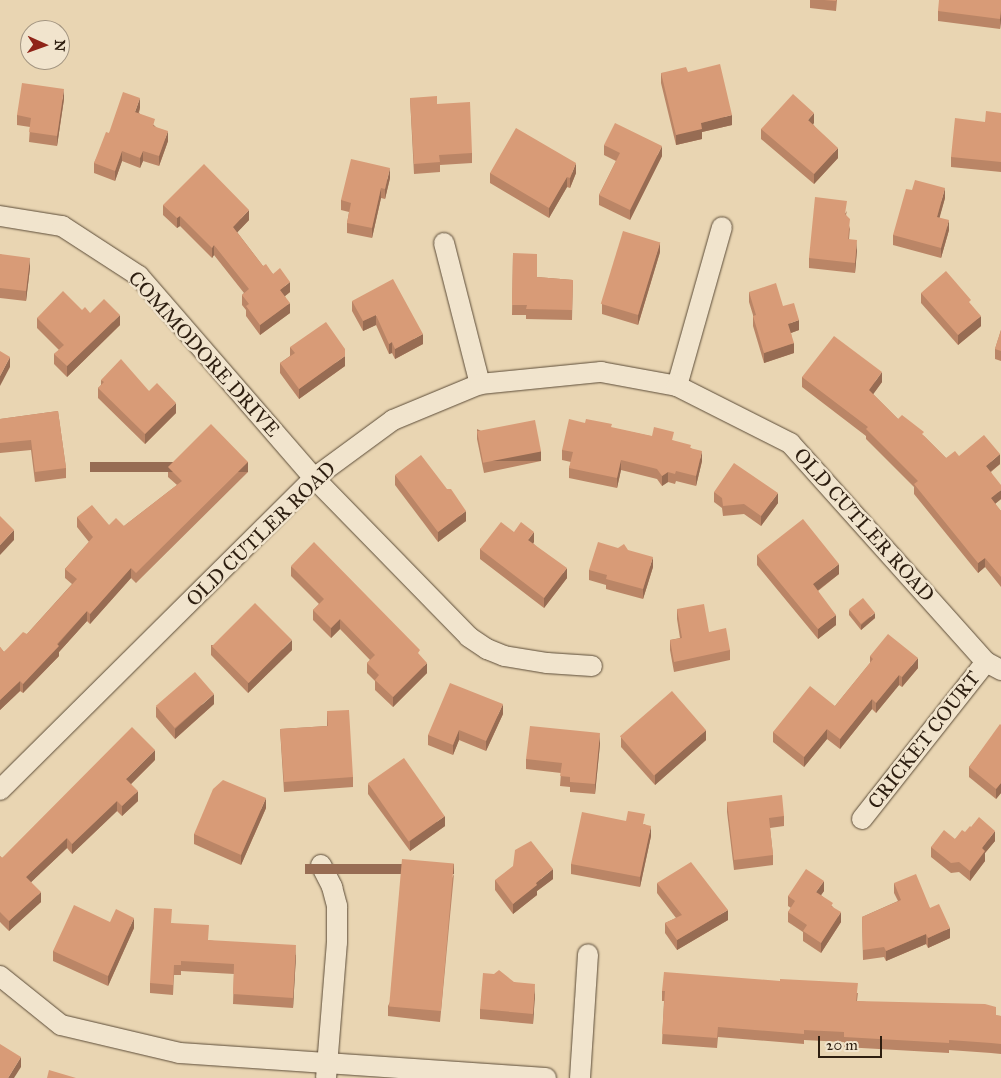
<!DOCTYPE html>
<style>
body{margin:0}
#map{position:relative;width:1001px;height:1078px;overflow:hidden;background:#e9d5b2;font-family:"IM FELL Great Primer",serif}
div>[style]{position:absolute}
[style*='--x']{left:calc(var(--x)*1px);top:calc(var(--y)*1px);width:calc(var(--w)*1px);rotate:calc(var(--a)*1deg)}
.roads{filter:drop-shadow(0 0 1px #5c4c38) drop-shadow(0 0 1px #5c4c38)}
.minor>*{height:20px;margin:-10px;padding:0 10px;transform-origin:10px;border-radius:10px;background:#f1e4cd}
.wall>*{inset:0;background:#ba8566}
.shaded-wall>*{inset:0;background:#976c53;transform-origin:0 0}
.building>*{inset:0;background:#d89b77;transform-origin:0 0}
span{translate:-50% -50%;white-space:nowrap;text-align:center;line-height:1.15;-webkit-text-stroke:5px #f1e4cd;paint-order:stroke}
.street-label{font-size:20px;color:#2d1e10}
.north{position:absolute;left:20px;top:20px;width:50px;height:50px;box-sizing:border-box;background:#f1e4cd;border:1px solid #a39581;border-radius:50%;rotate:92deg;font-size:14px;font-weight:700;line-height:20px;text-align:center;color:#2d1e10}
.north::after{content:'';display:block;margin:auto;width:18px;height:22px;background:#8f2418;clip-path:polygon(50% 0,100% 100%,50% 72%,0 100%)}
.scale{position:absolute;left:818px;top:1036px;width:64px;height:22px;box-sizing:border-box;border:2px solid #2d1e10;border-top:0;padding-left:6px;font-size:15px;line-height:18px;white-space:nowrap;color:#2d1e10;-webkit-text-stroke:4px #f1e4cd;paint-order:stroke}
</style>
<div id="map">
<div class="roads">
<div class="minor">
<i style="--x:0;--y:216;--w:63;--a:9.2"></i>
<i style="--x:62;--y:226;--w:92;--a:33"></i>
<i style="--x:139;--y:276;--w:267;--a:49.1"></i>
<i style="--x:314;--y:478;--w:222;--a:45.7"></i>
<i style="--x:469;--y:637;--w:22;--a:34"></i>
<i style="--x:487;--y:649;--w:18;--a:22"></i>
<i style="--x:504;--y:656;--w:44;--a:9.2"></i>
<i style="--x:547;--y:663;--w:45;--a:3.8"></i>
<i style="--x:444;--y:243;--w:146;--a:75.7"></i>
<i style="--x:677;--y:386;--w:165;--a:-74.2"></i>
<i style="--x:0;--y:790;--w:443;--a:-44.8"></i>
<i style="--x:314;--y:478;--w:98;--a:-36.3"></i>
<i style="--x:393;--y:420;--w:94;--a:-22.5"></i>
<i style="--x:480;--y:384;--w:122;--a:-5.7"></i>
<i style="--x:601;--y:372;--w:77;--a:10.4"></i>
<i style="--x:677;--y:386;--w:127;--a:26.8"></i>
<i style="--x:790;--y:443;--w:294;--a:48.2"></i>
<i style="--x:986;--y:662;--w:17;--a:28"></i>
<i style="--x:862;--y:819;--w:200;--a:-51.7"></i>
<i style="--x:321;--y:865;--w:25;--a:63"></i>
<i style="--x:332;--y:887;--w:20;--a:75"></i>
<i style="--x:337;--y:906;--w:36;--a:90"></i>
<i style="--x:337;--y:942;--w:136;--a:94.6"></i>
<i style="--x:0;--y:976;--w:78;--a:38.8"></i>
<i style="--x:61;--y:1025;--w:121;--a:13.3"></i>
<i style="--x:179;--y:1053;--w:368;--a:3.9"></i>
<i style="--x:580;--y:1078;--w:124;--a:-86.3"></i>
</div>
</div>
<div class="wall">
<i style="clip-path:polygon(810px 0,837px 0,836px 11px,810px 8px)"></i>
<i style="clip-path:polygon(1001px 0,1001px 20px,1000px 29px,938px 21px,938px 11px)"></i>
<i style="clip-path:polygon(688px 72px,732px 125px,702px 132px,702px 139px,676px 145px,661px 83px,661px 73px)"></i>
<i style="clip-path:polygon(410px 98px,437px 104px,472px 153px,472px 163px,440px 165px,440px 172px,414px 174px)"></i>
<i style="clip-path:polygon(64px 99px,57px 146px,29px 142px,30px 127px,17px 125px,17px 115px)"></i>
<i style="clip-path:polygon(140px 108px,139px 113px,155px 126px,168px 141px,159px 166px,143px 161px,140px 168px,122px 161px,115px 181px,94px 173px,94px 163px,109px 133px)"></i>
<i style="clip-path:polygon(1001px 113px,1001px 172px,951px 167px,951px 157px,985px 122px)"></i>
<i style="clip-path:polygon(814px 123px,813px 124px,838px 158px,814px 184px,761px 139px,761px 129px)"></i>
<i style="clip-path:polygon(604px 145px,662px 156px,630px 220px,599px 205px,599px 195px,616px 161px,604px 155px)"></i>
<i style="clip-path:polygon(490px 173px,576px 173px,570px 188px,567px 187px,549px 218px,490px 183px)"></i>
<i style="clip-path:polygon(390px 178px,385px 199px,381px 198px,372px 238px,347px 233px,347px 223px,349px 212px,341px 210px,341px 200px)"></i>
<i style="clip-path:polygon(945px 198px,939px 218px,949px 230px,941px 258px,893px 245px,893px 235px)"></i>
<i style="clip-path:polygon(163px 205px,249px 220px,237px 232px,263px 266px,273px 274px,290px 292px,285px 296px,290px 313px,260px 335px,246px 316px,246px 310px,242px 305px,242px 295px,244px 293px,214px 255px,212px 258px,180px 226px,177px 228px,163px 215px)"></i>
<i style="clip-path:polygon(847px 211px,846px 215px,850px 229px,849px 239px,857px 250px,855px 273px,809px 268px,809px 258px)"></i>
<i style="clip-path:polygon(660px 252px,638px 325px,602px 314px,602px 304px)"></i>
<i style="clip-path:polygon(513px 253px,537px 277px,573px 280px,572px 320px,526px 319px,526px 315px,512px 315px)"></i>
<i style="clip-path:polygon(0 254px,30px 268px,26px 301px,0 298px)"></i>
<i style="clip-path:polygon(749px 292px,799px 330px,791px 333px,794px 353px,764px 363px,753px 326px,753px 315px,749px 302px)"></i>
<i style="clip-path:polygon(921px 293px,971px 305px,981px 326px,958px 345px,921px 303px)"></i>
<i style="clip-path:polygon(352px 301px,423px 344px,395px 359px,392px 353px,389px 354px,376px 325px,363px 331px,352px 311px)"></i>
<i style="clip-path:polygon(82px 310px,120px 325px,67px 377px,54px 364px,54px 354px,59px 350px,37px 328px,37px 318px)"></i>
<i style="clip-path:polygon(1001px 330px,1001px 361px,995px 359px,995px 349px)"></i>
<i style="clip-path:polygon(290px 347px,345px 366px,299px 399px,280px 373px,280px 363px,290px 356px)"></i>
<i style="clip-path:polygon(802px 377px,882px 382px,873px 394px,898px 419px,924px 436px,946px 458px,959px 456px,1000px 464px,991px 472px,1001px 499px,995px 504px,1001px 511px,1001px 587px,985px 567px,978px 573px,914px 494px,914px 487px,866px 439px,866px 436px,802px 387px)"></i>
<i style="clip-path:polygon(101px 380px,149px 391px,176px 413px,145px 444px,98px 398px,98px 388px,101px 385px)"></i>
<i style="clip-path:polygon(58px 411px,66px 468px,66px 478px,35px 482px,31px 450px,0 453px,0 419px)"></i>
<i style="clip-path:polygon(612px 428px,674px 441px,691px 448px,702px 461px,696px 486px,676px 481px,675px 484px,668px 482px,662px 486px,657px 479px,621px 470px,617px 488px,569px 478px,569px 468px,571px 462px,562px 460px,562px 450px)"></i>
<i style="clip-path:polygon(477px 429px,541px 461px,484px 473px,477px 439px)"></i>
<i style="clip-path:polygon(168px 467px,248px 472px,136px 583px,131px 578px,90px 624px,87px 621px,59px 652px,59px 656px,23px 693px,20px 691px,0 710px,0 647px,4px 652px,27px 634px,72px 584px,65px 578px,65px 569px,89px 542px,77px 527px,77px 517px,109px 525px,124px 526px,177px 485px,168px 477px)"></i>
<i style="clip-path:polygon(395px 475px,466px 521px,438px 542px,395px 485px)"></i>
<i style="clip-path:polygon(714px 492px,778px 503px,761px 526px,744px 514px,723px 516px,722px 508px,714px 502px)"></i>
<i style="clip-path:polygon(514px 532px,534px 542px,533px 543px,567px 578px,544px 608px,480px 559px,480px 549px)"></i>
<i style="clip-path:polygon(757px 555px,839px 574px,818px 591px,836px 625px,818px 639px,757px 565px)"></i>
<i style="clip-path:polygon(291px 566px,420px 656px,427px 673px,393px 707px,375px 690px,375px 681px,367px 673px,367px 663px,370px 660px,340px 629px,331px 638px,313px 620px,313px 610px,319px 604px,291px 576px)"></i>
<i style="clip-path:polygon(653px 567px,643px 599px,606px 589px,606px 585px,589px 580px,589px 570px)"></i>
<i style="clip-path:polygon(677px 609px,709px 632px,730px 650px,730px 660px,674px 672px,670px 650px,670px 640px,680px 638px,677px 619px)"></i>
<i style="clip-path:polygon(849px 610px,875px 618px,861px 630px,849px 615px)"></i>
<i style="clip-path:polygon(211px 645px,292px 650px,248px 693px,211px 655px)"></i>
<i style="clip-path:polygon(870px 656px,918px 668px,902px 687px,899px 685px,876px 713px,872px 709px,840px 749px,827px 739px,804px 767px,773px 742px,773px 732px,835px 706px,870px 663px)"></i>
<i style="clip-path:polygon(214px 704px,175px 739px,156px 717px,156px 707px)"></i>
<i style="clip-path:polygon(327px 711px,353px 777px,353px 787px,284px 792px,280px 729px,327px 726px)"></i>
<i style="clip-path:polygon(503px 714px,486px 751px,459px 740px,453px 755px,428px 745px,428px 735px)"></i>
<i style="clip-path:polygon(1001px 725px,1001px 793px,996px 799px,969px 777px,969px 767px)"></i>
<i style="clip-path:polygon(621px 737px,706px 740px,655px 785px,621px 747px)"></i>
<i style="clip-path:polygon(600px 744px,595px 794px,570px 792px,570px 787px,560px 786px,561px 773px,526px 769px,526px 759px)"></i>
<i style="clip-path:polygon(155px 760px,131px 784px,138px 801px,122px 816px,117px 811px,72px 854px,67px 848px,31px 882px,41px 902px,9px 931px,0 922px,0 856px,2px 858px)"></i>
<i style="clip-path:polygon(368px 784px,445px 826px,410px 851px,368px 794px)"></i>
<i style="clip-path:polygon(727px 802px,784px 816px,784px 826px,770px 828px,773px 855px,773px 865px,734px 870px,727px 812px)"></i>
<i style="clip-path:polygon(266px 808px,241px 865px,194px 844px,194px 834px)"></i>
<i style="clip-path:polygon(645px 824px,651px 836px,640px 887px,571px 874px,571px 864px)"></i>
<i style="clip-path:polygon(965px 832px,995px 841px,985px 853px,985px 861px,970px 881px,959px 872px,951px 873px,931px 857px,931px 847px,955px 839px)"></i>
<i style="clip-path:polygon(454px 874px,440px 1022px,388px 1016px,388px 1006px)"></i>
<i style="clip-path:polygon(553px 879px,537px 891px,537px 895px,513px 914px,495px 890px,495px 880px)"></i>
<i style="clip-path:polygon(657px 883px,728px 920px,677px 950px,665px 933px,665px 923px,676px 918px,657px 893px)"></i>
<i style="clip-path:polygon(894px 883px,930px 908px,950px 938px,928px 948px,926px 944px,886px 961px,884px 957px,863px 960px,862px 917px,898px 901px,894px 893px)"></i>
<i style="clip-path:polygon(824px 891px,821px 895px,833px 907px,841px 922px,821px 953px,803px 941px,803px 932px,788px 922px,788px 912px,791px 908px,788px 906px,788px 896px)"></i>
<i style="clip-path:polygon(110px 922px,134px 928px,108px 986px,53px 961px,53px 951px)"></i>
<i style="clip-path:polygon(172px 923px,208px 940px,296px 955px,293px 1008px,233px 1004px,234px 974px,181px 971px,181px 975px,174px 975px,173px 995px,150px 993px,150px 983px)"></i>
<i style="clip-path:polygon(514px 982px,535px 994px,533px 1024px,480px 1019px,480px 1009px)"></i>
<i style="clip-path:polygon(662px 991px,858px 993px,857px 1001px,1001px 1016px,1001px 1054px,991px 1053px,949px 1050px,949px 1053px,844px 1047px,844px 1042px,804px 1040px,804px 1044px,718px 1037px,717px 1048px,662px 1044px,664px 1001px,662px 1001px)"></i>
</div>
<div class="shaded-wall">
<i style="clip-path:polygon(1001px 10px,1001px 20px,1000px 29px,1000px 19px)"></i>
<i style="clip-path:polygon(64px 89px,64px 99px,57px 146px,57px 136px)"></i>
<i style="clip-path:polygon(140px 98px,140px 108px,135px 122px,135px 112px)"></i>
<i style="clip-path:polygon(814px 113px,814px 123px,808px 130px,808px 120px)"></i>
<i style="clip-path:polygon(732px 115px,732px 125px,702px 132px,702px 139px,676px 145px,676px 135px,701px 123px)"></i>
<i style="clip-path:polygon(168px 131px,168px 141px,159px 166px,159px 156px)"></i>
<i style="clip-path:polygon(662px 146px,662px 156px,630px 220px,630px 210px)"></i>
<i style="clip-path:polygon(838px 148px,838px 158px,814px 184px,814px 174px)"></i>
<i style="clip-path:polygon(122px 151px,122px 161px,115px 181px,115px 171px)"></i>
<i style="clip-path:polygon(143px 151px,143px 161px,140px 168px,140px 158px)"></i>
<i style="clip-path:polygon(576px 163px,576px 173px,570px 188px,570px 178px)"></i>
<i style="clip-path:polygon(390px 168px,390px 178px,385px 199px,385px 189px)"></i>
<i style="clip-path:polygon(567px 177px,567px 187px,549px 218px,549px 208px)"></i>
<i style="clip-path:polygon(381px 188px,381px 198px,372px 238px,372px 228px)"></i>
<i style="clip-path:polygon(945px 188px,945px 198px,937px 227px,937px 217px)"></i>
<i style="clip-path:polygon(249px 210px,249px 220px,233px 237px,233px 227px)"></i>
<i style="clip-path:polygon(180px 216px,180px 226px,177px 228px,177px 218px)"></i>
<i style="clip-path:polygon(949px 220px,949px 230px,941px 258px,941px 248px)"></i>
<i style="clip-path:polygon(857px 240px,857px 250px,855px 273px,855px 263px)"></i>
<i style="clip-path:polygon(660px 242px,660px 252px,638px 325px,638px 315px)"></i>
<i style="clip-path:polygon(214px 245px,214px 255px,212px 258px,212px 248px)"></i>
<i style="clip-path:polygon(30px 258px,30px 268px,26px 301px,26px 291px)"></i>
<i style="clip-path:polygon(290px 282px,290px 292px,280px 300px,280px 290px)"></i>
<i style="clip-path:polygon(290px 303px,290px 313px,260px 335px,260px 325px)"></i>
<i style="clip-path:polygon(120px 315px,120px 325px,67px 377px,67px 366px)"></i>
<i style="clip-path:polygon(376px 315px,376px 325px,363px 331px,363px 321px)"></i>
<i style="clip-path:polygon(981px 316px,981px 326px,958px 345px,958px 335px)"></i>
<i style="clip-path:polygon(799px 320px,799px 330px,788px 334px,788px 324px)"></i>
<i style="clip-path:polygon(423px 334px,423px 344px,395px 359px,395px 349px)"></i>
<i style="clip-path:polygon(392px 342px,392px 353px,389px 354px,389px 344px)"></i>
<i style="clip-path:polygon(794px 343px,794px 353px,764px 363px,764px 353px)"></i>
<i style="clip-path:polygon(345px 356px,345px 366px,299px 399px,299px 389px)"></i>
<i style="clip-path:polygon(10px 357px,10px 367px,0 386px,0 376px)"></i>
<i style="clip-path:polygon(882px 372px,882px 382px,869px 400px,869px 390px)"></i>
<i style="clip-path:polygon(176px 403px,176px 413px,145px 444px,145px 434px)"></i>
<i style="left:541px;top:451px;width:10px;height:58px;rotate:90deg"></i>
<i style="clip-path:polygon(702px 451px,702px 461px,696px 486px,696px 476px)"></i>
<i style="clip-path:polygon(1000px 454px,1000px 464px,986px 475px,986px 466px)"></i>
<i style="clip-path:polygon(621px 460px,621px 470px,617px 488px,617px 478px)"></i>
<i style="left:248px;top:462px;width:10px;height:158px;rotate:90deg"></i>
<i style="clip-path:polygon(668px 472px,668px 482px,662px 486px,662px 476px)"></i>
<i style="clip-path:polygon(1001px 490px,1001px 499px,991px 507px,991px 498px)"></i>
<i style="clip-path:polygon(778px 493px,778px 503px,761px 526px,761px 516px)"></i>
<i style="clip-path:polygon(466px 511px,466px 521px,438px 542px,438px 532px)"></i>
<i style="clip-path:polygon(14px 530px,14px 540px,0 555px,0 545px)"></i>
<i style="clip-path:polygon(534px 532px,534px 542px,528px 550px,528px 540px)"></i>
<i style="clip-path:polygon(653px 557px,653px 567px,643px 599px,643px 589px)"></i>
<i style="clip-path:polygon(985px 558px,985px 567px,978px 573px,978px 563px)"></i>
<i style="clip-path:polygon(839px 564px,839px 574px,813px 594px,813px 584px)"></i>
<i style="clip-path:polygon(131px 568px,131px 578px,90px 624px,90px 614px)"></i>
<i style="clip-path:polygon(567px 568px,567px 578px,544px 608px,544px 598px)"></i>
<i style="clip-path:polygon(87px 611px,87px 621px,59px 652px,59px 656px,23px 693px,23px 684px)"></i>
<i style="clip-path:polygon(875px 613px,875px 618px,861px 630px,861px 625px)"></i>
<i style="clip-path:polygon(836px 615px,836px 625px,818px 639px,818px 629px)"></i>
<i style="clip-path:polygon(340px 619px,340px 629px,331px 638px,331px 628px)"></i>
<i style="clip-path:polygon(292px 640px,292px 650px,248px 693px,248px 683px)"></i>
<i style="clip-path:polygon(918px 658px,918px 668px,902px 687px,902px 677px)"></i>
<i style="clip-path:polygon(427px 663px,427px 673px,393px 707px,393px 697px)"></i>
<i style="clip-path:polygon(899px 675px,899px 685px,876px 713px,876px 703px)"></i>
<i style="clip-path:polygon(20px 681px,20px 691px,0 710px,0 700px)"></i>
<i style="clip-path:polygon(214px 694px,214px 704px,175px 739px,175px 729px)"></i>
<i style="clip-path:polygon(872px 699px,872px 709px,840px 749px,840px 739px)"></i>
<i style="clip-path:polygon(503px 704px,503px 714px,486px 751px,486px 741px)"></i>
<i style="clip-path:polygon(827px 729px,827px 739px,804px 767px,804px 757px)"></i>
<i style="clip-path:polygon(459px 730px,459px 740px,453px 755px,453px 745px)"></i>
<i style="clip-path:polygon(706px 730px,706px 740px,655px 785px,655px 775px)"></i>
<i style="clip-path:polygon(600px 733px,600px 744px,595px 794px,595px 784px)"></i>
<i style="clip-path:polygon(155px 750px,155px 760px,126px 789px,126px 779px)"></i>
<i style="clip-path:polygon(1001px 783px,1001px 793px,996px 799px,996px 789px)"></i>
<i style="clip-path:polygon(138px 791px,138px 801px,122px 816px,122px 806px)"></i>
<i style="clip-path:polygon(266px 798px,266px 808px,241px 865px,241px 855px)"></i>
<i style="clip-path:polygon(117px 801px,117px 811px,72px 854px,72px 844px)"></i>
<i style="clip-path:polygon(445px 816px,445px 826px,410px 851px,410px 841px)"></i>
<i style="clip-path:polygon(651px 826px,651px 836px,640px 887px,640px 877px)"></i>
<i style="clip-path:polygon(995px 831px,995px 841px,985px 853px,985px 861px,970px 881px,970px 871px,982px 848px)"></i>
<i style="clip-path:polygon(67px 838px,67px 848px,26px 887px,26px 877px)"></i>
<i style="left:454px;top:864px;width:10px;height:149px;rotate:90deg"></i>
<i style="clip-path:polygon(553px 869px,553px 879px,537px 891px,537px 895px,513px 914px,513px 904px,536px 883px)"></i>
<i style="clip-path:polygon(824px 881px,824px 891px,816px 902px,816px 892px)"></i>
<i style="clip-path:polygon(41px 892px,41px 902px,9px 931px,9px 921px)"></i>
<i style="clip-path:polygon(728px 910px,728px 920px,677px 950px,677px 940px)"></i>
<i style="clip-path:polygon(841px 912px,841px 922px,821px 953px,821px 943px)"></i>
<i style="clip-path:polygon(134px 918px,134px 928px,108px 986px,108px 976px)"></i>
<i style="clip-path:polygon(950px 928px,950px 938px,928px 948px,928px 938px)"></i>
<i style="clip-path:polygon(926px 934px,926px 944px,886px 961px,886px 951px)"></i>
<i style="clip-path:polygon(296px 945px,296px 955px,293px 1008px,293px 998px)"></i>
<i style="clip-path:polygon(535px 984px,535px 994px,533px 1024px,533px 1014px)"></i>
<i style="clip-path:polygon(21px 1057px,21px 1067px,14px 1078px,8px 1078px)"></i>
</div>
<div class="building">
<i style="clip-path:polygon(824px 0,836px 0,836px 1px)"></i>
<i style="clip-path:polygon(939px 0,1001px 0,1001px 10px,1000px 19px,938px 11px)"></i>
<i style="clip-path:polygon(720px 64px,732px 115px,701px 123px,702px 129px,676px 135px,661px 73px,686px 67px,688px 72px)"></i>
<i style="clip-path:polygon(22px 83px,64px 89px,57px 136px,29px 132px,31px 118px,17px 115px)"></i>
<i style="clip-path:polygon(123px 92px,140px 98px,135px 112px,155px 119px,153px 126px,168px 131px,159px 156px,143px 151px,140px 158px,122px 151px,115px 171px,94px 163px,106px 132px,109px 133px)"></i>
<i style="clip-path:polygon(793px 94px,814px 113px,808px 120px,838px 148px,814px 174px,761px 129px)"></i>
<i style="clip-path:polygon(437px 96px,437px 104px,470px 102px,472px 153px,439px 155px,440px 162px,414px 164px,410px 98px)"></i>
<i style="clip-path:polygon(986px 111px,1001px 113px,1001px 162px,951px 157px,955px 118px,985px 122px)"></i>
<i style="clip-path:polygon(615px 123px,662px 146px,630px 210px,599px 195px,620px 153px,604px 145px)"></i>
<i style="clip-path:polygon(516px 128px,576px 163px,570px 178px,567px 177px,549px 208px,490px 173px)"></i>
<i style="clip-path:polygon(351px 159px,390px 168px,385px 189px,381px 188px,372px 228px,347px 223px,351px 203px,341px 200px)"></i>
<i style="clip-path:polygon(204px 164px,249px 210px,233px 227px,263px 266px,266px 264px,273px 274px,280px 268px,290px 282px,280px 290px,290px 303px,260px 325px,246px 306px,249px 304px,242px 295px,249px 289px,214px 245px,212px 248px,180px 216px,177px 218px,163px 205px)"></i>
<i style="clip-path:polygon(915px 180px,945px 188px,937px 217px,949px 220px,941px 248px,893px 235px,906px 189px,912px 190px)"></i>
<i style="clip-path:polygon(815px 197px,847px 201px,845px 214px,850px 219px,848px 239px,857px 240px,855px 263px,809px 258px)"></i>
<i style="left:623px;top:231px;width:39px;height:76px;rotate:17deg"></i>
<i style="clip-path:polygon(513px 253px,537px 254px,537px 277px,573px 280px,572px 310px,526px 309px,527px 305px,512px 305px)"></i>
<i style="clip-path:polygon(0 254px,30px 258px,26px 291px,0 288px)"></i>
<i style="clip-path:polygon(946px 271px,971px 300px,969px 302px,981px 316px,958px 335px,921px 293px)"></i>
<i style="clip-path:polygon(393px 279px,423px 334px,395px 349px,392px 342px,389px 344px,376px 315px,363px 321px,352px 301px)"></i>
<i style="clip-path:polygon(776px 283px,783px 306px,794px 303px,799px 320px,788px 324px,794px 343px,764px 353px,753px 316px,756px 315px,749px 292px)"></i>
<i style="clip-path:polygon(63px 291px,82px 310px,85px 307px,90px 313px,104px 299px,120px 315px,67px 366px,54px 354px,64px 345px,37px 318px)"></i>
<i style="clip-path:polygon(326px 322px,345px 349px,345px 356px,299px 389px,280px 363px,295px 353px,290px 347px)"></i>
<i style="clip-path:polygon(1001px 330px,1001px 351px,995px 349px)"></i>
<i style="clip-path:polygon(834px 336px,882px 372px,869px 390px,898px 419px,902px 415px,924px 432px,922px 434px,946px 458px,955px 451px,959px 456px,984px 435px,1000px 454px,986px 466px,1001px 485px,1001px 490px,991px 498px,1001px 511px,1001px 577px,985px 558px,978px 563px,914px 484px,918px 481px,866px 429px,868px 427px,802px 377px)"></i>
<i style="clip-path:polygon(0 351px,10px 357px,0 376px)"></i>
<i style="clip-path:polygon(121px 359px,149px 391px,157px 383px,176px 403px,145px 434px,98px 388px,104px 382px,101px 380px)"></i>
<i style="clip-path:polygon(58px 411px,66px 468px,35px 472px,31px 440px,0 443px,0 419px)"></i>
<i style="clip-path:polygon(569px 419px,585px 423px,586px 419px,612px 424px,611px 427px,652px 436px,654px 427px,674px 432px,672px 440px,691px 445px,690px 448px,702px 451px,696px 476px,676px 471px,675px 474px,668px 472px,662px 476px,657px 469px,621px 460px,617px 478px,569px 468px,573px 452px,562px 450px)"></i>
<i style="left:535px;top:420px;width:32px;height:59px;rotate:79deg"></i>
<i style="clip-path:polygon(211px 424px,248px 462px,136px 573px,131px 568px,90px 614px,87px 611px,57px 644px,59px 646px,23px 684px,20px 681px,0 700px,0 647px,4px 652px,23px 632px,27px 634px,77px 579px,65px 569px,93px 537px,77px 517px,92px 505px,109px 525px,116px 518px,124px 526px,182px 481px,168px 467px)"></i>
<i style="clip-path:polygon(421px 455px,447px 489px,451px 489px,466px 511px,438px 532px,395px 475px)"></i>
<i style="clip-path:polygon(734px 463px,778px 493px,761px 516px,744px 504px,723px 506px,722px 498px,714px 492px)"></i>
<i style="clip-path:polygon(0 516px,14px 530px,0 545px)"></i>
<i style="clip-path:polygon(803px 519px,839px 564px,813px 584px,836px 615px,818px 629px,757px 555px)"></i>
<i style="clip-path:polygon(501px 522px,514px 532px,521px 522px,534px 532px,528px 540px,567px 568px,544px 598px,480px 549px)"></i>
<i style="clip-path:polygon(314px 542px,420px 650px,418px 653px,427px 663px,393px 697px,375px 680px,379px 675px,367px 663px,375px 655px,340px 619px,331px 628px,313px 610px,324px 599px,291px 566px)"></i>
<i style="clip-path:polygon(598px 542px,618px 548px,624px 544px,628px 550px,653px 557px,643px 589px,606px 579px,607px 575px,589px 570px)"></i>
<i style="left:863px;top:598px;width:19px;height:18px;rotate:51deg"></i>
<i style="left:255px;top:603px;width:52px;height:61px;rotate:45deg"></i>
<i style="clip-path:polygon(704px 604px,709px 632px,726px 628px,730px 650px,674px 662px,670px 640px,682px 638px,677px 609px)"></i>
<i style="clip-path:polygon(888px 634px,918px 658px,902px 677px,899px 675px,876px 703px,872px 699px,840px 739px,827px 729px,804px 757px,773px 732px,810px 686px,835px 706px,873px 659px,870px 656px)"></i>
<i style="left:195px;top:672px;width:29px;height:52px;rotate:49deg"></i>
<i style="clip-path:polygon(450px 683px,503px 704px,486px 741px,459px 730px,453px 745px,428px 735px)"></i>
<i style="left:672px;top:691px;width:52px;height:69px;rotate:49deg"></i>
<i style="clip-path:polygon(349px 710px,353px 777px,284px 782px,280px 729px,328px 726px,327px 711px)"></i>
<i style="clip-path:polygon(1000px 724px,1001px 725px,1001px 783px,996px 789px,969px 767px)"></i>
<i style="clip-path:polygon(530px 726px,600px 733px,595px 784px,570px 782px,570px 777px,560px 776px,562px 763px,526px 759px)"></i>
<i style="clip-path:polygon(132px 727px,155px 750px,126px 779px,138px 791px,122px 806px,117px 801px,72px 844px,67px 838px,26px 877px,41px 892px,9px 921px,0 912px,0 856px,2px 858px)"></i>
<i style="left:404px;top:758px;width:71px;height:44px;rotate:55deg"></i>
<i style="clip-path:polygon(223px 780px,266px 798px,241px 855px,194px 834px,213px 789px)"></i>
<i style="clip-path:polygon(782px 795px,784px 816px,769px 818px,773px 855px,734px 860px,727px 802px)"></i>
<i style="clip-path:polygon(628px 811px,645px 814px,643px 824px,651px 826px,640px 877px,571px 864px,582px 812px,626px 821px)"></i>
<i style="clip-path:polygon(979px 817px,995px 831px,982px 848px,985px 851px,970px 871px,959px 862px,951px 863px,931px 847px,944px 830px,955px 839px,962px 830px,965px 832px,970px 826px,971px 827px)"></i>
<i style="clip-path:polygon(531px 841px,553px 869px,536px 883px,537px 885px,513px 904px,495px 880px,513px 866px,515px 850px)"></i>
<i style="left:402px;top:859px;width:52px;height:148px;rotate:5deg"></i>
<i style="clip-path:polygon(691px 862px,728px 910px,677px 940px,665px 923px,682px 915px,657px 883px)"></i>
<i style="clip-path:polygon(806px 869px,824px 881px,816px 892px,833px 903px,831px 906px,841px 912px,821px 943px,803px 931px,807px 925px,788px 912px,795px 901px,788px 896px)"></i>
<i style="clip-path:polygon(916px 874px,930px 908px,939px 904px,950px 928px,928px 938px,926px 934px,886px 951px,884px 947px,863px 950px,862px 917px,901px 900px,894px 883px)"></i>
<i style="clip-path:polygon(74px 905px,110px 922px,116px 909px,134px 918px,108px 976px,53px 951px)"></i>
<i style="clip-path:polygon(154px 908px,172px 909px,171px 923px,209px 925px,208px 940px,296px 945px,293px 998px,233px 994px,234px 964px,181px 961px,181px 965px,174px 965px,173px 985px,150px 983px)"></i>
<i style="clip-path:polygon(499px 970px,514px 982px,535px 984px,533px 1014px,480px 1009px,483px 973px,494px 974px)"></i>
<i style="clip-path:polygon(664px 972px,780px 981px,780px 979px,858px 983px,856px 1001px,985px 1004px,996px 1007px,996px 1015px,1001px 1016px,1001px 1044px,991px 1043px,949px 1040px,949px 1043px,844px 1037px,844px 1032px,804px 1030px,804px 1034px,718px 1027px,717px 1038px,662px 1034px,665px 991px,662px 991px)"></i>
<i style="clip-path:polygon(0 1044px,21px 1057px,8px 1078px,0 1078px)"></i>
<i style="clip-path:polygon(49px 1070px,76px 1078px,47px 1078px)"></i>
</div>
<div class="street-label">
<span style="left:204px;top:354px;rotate:48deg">COMMODORE DRIVE</span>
<span style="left:864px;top:525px;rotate:48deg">OLD CUTLER ROAD</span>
<span style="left:261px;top:534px;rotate:-44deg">OLD CUTLER ROAD</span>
<span style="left:924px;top:740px;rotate:-52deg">CRICKET COURT</span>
</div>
<div class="north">N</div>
<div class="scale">20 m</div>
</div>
